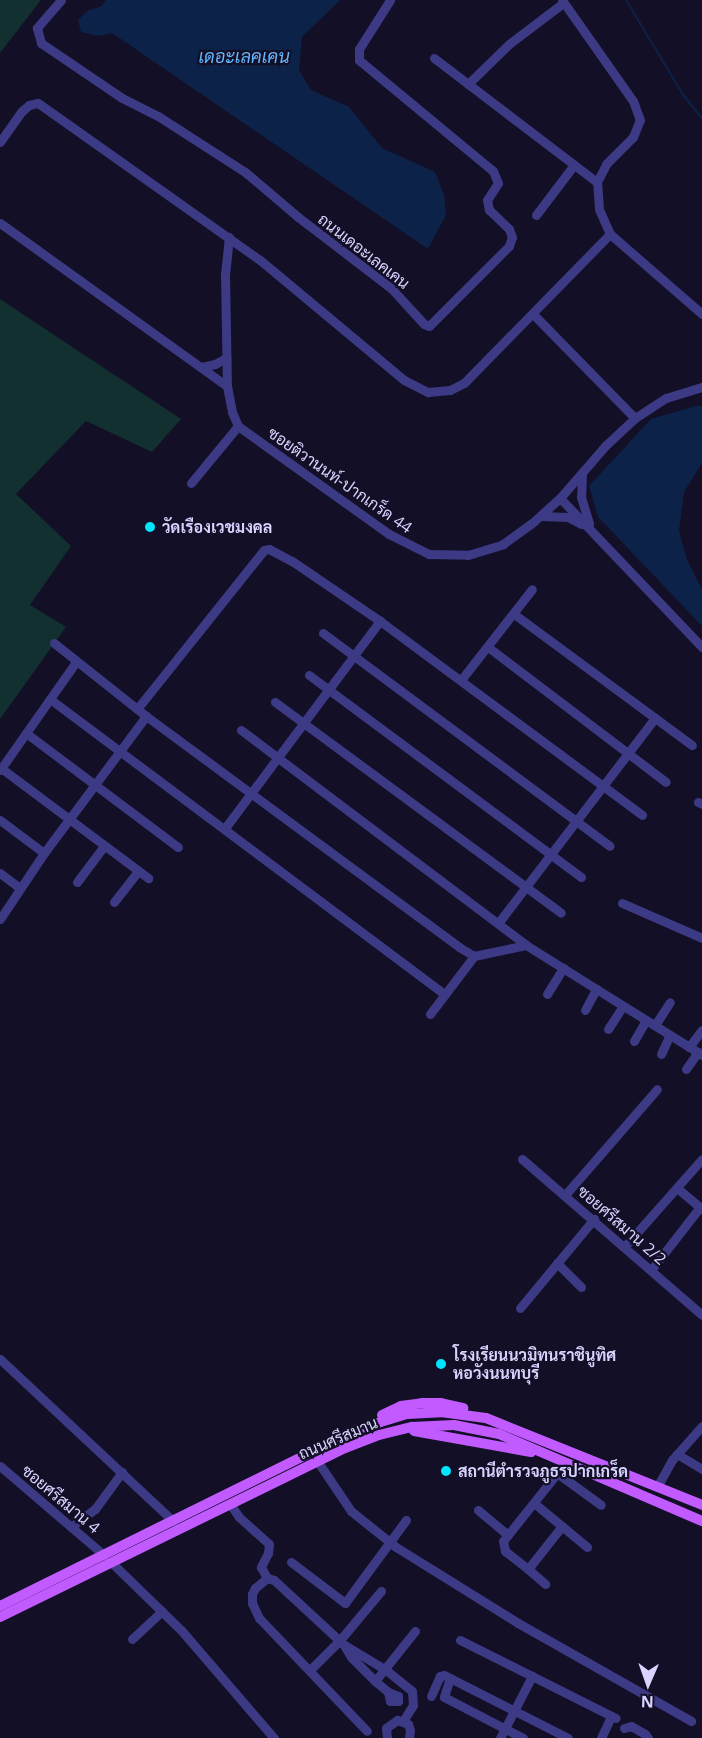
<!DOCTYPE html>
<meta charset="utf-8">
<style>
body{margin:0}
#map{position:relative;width:702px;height:1738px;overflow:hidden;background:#130f26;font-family:"Open Sans",Sarabun,sans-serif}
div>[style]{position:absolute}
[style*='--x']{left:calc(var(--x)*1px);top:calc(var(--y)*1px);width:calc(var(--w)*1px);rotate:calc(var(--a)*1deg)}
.green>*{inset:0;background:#12302f}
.water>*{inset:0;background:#0c2248}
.stream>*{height:2px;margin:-1px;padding:0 1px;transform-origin:1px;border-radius:1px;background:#0c2248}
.minor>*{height:9px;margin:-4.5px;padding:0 4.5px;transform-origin:4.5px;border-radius:4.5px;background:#3d3a85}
.major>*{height:10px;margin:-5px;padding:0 5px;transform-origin:5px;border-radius:5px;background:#c25bff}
.dots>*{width:16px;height:16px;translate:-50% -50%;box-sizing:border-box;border:3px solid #130f26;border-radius:50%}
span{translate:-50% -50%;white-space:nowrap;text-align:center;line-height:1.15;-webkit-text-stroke:4.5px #130f26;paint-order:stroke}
.street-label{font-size:16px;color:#d9d4ff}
.poi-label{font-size:16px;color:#d9d4ff;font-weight:700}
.left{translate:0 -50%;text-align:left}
.water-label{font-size:18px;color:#62b6ff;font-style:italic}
.north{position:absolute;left:618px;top:1654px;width:60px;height:60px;-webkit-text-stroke:4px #130f26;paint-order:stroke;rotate:182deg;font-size:16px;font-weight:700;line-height:24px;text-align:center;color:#d9d4ff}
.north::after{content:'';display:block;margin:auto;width:21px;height:27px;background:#d9d4ff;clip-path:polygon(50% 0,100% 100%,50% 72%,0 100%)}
</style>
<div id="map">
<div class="green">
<i style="clip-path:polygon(0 0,41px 0,0 53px)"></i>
<i style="clip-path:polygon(0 299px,181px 419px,152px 452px,86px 421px,16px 494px,71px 546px,30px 605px,66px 627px,0 719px)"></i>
</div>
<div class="water">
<i style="clip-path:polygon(106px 0,340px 0,302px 37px,299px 70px,311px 90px,349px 107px,382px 148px,435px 172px,444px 194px,446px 215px,428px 249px,112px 33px,99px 36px,81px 32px,78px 20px,87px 11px,102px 6px)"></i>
<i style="clip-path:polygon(696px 406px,702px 406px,702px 463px,684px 492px,679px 531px,687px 560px,702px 589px,702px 626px,598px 517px,589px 486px,651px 419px)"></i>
</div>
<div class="stream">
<i style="--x:626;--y:0;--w:112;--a:58.9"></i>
<i style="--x:684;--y:96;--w:28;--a:51"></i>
</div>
<div class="minor">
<i style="--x:61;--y:0;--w:37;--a:131"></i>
<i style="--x:37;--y:28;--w:16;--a:75"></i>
<i style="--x:41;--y:43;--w:98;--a:34.2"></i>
<i style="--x:122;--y:98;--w:40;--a:26.6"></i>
<i style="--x:158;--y:116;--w:103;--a:32.8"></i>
<i style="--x:245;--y:172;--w:70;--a:40.3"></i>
<i style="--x:298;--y:217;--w:117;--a:37.4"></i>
<i style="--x:391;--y:288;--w:49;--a:47.5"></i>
<i style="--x:424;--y:324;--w:5;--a:22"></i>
<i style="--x:429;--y:326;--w:113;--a:-45"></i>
<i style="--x:509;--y:246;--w:9;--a:-72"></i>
<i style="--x:512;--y:237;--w:9;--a:-111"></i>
<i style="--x:509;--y:229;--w:28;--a:-136"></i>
<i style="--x:489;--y:210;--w:10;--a:-101"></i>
<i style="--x:487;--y:200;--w:20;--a:-57"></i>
<i style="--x:498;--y:183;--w:13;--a:-113"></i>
<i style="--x:493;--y:171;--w:174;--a:-140.4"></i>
<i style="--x:359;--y:60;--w:11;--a:-90"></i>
<i style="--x:359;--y:49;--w:58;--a:-57.7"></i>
<i style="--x:434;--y:58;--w:205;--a:37.3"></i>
<i style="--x:468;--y:84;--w:57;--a:-44.3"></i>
<i style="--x:509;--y:44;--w:68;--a:-37.2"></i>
<i style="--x:0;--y:142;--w:38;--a:-55"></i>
<i style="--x:22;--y:111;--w:9;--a:-41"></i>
<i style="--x:29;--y:105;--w:9;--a:-13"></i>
<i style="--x:38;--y:103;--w:272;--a:35.3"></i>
<i style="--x:260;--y:260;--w:187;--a:39.8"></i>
<i style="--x:404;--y:380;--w:27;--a:27"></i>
<i style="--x:428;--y:392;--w:22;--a:-5"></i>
<i style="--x:450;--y:390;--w:16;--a:-27"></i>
<i style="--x:464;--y:383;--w:209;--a:-45.6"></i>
<i style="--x:610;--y:234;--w:27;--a:-114"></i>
<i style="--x:599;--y:209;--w:27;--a:-94"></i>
<i style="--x:597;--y:182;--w:20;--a:-63"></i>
<i style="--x:606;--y:164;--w:38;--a:-45"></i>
<i style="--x:633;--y:137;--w:18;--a:-68"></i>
<i style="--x:640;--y:120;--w:20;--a:-110"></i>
<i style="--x:633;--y:101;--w:123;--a:-125.1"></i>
<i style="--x:536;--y:215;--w:63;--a:-52.8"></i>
<i style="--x:0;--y:223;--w:279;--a:35.7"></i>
<i style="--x:610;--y:234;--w:122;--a:41"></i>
<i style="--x:229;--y:237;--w:37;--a:96"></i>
<i style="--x:225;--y:274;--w:112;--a:89"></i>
<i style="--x:227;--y:386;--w:26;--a:79"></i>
<i style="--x:232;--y:412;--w:15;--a:67"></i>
<i style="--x:238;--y:426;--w:186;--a:35.6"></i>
<i style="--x:389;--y:534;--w:45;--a:26.6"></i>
<i style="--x:429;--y:554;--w:39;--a:1"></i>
<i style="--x:468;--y:555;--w:37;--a:-17"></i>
<i style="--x:503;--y:544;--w:34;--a:-36"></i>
<i style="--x:531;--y:524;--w:39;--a:-42"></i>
<i style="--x:560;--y:498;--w:69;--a:-49.1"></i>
<i style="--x:605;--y:446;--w:41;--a:-43"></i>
<i style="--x:635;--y:418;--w:37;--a:-33"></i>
<i style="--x:666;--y:398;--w:38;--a:-17"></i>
<i style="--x:533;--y:314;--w:146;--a:45.6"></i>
<i style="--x:201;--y:367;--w:14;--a:-12"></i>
<i style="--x:215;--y:364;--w:13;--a:-29"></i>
<i style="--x:582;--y:474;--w:23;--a:92"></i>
<i style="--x:581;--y:497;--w:28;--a:73"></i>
<i style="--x:191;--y:483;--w:74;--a:-50.5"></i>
<i style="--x:560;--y:498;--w:206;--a:46.4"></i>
<i style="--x:541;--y:516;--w:27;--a:2"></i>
<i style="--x:568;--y:517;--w:15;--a:28"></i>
<i style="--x:514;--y:614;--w:221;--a:36.4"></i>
<i style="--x:323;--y:633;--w:357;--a:36.6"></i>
<i style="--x:54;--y:643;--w:117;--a:38.4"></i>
<i style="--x:146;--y:716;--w:389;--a:36.4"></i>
<i style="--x:459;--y:947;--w:17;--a:31"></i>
<i style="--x:474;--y:956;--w:53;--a:-11.9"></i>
<i style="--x:488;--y:647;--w:223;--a:37.2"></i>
<i style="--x:309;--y:675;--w:339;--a:36.6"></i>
<i style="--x:461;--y:680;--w:115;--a:-52"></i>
<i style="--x:50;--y:699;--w:493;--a:36.8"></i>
<i style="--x:275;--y:702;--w:355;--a:36.4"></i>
<i style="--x:137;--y:709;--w:203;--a:-51.4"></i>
<i style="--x:264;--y:550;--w:5;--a:-11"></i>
<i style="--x:269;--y:549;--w:26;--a:28"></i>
<i style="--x:292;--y:561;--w:107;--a:34.3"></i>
<i style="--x:380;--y:621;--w:326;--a:36.5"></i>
<i style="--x:241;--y:730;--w:357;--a:37"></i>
<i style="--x:526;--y:945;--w:208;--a:32"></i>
<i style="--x:26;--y:733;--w:190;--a:36.9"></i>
<i style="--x:1;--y:768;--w:184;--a:36.8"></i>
<i style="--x:0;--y:770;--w:132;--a:-54.9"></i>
<i style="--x:698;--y:802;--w:4;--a:27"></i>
<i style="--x:0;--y:820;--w:55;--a:36.9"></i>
<i style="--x:225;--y:828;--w:259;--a:-53.2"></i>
<i style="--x:0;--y:873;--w:25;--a:37"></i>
<i style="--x:77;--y:882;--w:45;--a:-53.1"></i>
<i style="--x:114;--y:902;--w:39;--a:-52"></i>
<i style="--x:622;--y:903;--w:87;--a:23.6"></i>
<i style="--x:0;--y:919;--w:79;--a:-56.3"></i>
<i style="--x:44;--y:853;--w:171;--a:-53.3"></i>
<i style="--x:499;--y:922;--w:257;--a:-52.6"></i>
<i style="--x:547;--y:994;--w:31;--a:-58"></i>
<i style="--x:585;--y:1010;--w:24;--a:-62"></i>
<i style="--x:430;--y:1014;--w:73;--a:-52.8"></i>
<i style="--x:655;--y:1025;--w:27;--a:-57"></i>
<i style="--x:608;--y:1029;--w:27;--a:-57"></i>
<i style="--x:634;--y:1041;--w:24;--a:-60"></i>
<i style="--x:689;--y:1047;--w:21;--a:-53"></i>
<i style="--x:661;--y:1054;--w:21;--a:-65"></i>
<i style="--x:686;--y:1069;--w:21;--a:-55"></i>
<i style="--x:522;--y:1159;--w:238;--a:40.9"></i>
<i style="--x:677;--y:1188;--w:33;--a:40"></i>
<i style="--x:565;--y:1195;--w:140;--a:-49"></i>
<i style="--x:625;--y:1246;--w:116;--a:-48.5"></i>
<i style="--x:557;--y:1263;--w:34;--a:45"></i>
<i style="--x:651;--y:1270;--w:80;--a:-52.1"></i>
<i style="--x:520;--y:1308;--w:116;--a:-50.3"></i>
<i style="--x:0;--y:1359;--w:237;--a:43.1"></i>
<i style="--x:677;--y:1454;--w:29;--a:31"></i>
<i style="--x:318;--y:1462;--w:59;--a:56"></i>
<i style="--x:351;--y:1511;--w:58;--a:38.7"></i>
<i style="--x:396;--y:1547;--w:144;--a:31.9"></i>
<i style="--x:518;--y:1623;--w:199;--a:29.5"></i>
<i style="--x:0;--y:1466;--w:137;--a:40.6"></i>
<i style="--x:557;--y:1473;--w:54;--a:36"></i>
<i style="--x:657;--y:1487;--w:31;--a:-61"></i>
<i style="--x:672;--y:1460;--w:45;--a:-48.6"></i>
<i style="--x:534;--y:1503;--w:69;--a:39.7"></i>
<i style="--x:230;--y:1504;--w:16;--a:55"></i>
<i style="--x:239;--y:1517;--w:40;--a:42"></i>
<i style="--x:269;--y:1544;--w:9;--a:96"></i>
<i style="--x:268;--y:1553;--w:16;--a:117"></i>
<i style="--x:261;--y:1567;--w:13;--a:61"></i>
<i style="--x:267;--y:1578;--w:7;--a:16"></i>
<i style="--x:274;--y:1580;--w:94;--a:42.8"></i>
<i style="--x:343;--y:1644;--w:50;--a:31.2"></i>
<i style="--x:386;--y:1670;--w:33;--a:39"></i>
<i style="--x:412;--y:1691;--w:14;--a:86"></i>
<i style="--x:413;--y:1705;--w:19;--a:122"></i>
<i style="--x:478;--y:1510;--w:39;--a:40"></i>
<i style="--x:562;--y:1526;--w:55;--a:128.3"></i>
<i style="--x:528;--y:1569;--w:29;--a:-142"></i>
<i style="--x:505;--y:1551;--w:10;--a:-101"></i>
<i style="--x:503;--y:1541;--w:101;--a:-51.4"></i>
<i style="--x:71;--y:1527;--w:30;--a:-37"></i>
<i style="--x:95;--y:1509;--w:46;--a:-53.9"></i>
<i style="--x:291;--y:1562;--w:68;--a:37.2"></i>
<i style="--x:345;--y:1603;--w:103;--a:-53.7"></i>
<i style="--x:112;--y:1563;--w:96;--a:44.2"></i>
<i style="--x:181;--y:1630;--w:143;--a:49.3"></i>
<i style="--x:528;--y:1569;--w:23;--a:41"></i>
<i style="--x:267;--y:1578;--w:16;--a:140"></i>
<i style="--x:255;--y:1588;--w:7;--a:117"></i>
<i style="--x:252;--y:1594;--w:9;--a:90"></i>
<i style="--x:252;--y:1603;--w:17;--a:65"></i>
<i style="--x:259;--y:1618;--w:156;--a:46.3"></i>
<i style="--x:132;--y:1639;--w:41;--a:-43"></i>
<i style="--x:460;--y:1640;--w:174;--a:26.6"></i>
<i style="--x:344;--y:1645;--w:14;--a:60"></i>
<i style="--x:351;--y:1657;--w:34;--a:45"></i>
<i style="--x:375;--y:1681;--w:17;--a:40"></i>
<i style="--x:388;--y:1692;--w:11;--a:22"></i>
<i style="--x:398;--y:1696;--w:5;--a:90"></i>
<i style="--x:398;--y:1701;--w:8;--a:180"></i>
<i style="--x:390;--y:1701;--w:9;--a:-103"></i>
<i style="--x:310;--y:1670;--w:42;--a:-45"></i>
<i style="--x:340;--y:1640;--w:64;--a:-50.1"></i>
<i style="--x:450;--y:1678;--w:20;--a:108"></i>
<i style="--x:444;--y:1697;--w:89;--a:27.4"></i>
<i style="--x:375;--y:1681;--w:64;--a:-51.3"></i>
<i style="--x:431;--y:1696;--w:22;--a:-66"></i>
<i style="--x:440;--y:1676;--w:4;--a:-14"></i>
<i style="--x:444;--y:1675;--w:139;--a:26.9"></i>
<i style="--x:624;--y:1728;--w:7;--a:-16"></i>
<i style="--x:631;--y:1726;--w:16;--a:30"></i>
<i style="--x:645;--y:1734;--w:5;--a:53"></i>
<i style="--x:387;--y:1738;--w:10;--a:-96"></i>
<i style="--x:386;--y:1728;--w:14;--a:-36"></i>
<i style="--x:397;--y:1720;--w:12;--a:20"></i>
<i style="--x:408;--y:1724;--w:6;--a:72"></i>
<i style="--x:410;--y:1730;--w:8;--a:97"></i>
<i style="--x:500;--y:1738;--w:70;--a:-62.7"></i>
<i style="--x:601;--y:1738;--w:23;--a:-65"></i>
</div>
<div class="major">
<i style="--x:382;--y:1415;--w:21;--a:-25"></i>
<i style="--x:401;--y:1406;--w:21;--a:-8"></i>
<i style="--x:422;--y:1403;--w:19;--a:0"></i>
<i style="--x:441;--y:1403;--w:23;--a:13"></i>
<i style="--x:414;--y:1431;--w:119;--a:10.2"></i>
<i style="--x:0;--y:1606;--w:399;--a:-26.3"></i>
<i style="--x:358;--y:1429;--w:51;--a:-17"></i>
<i style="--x:407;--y:1414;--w:34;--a:-3"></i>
<i style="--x:441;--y:1412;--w:45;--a:7.6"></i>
<i style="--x:486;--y:1418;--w:233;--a:21.9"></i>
<i style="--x:0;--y:1617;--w:384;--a:-26.1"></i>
<i style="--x:345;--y:1448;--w:36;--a:-21"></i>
<i style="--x:379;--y:1435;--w:34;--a:-14"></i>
<i style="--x:412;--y:1427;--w:42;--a:-2.7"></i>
<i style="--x:454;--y:1425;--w:46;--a:11.3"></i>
<i style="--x:499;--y:1434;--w:221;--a:23.2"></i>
</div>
<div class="dots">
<i style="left:150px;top:527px;background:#00e5ff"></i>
<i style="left:441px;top:1364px;background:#00e5ff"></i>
<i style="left:446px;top:1471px;background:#00e5ff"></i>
</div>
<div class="street-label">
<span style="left:364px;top:251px;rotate:38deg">ถนนเดอะเลคเคน</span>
<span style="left:340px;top:480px;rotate:35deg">ซอยติวานนท์-ปากเกร็ด 44</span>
<span style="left:622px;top:1225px;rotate:41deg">ซอยศรีสมาน 2/2</span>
<span style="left:338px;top:1438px;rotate:-23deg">ถนนศรีสมาน</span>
<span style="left:61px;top:1499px;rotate:40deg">ซอยศรีสมาน 4</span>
</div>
<div class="poi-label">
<span class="left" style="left:162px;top:527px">วัดเรืองเวชมงคล</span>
<span class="left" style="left:453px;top:1364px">โรงเรียนนวมิทนราชินูทิศ<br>หอวังนนทบุรี</span>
<span class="left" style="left:458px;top:1471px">สถานีตำรวจภูธรปากเกร็ด</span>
</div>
<div class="water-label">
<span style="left:244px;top:56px">เดอะเลคเคน</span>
</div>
<div class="north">N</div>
</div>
